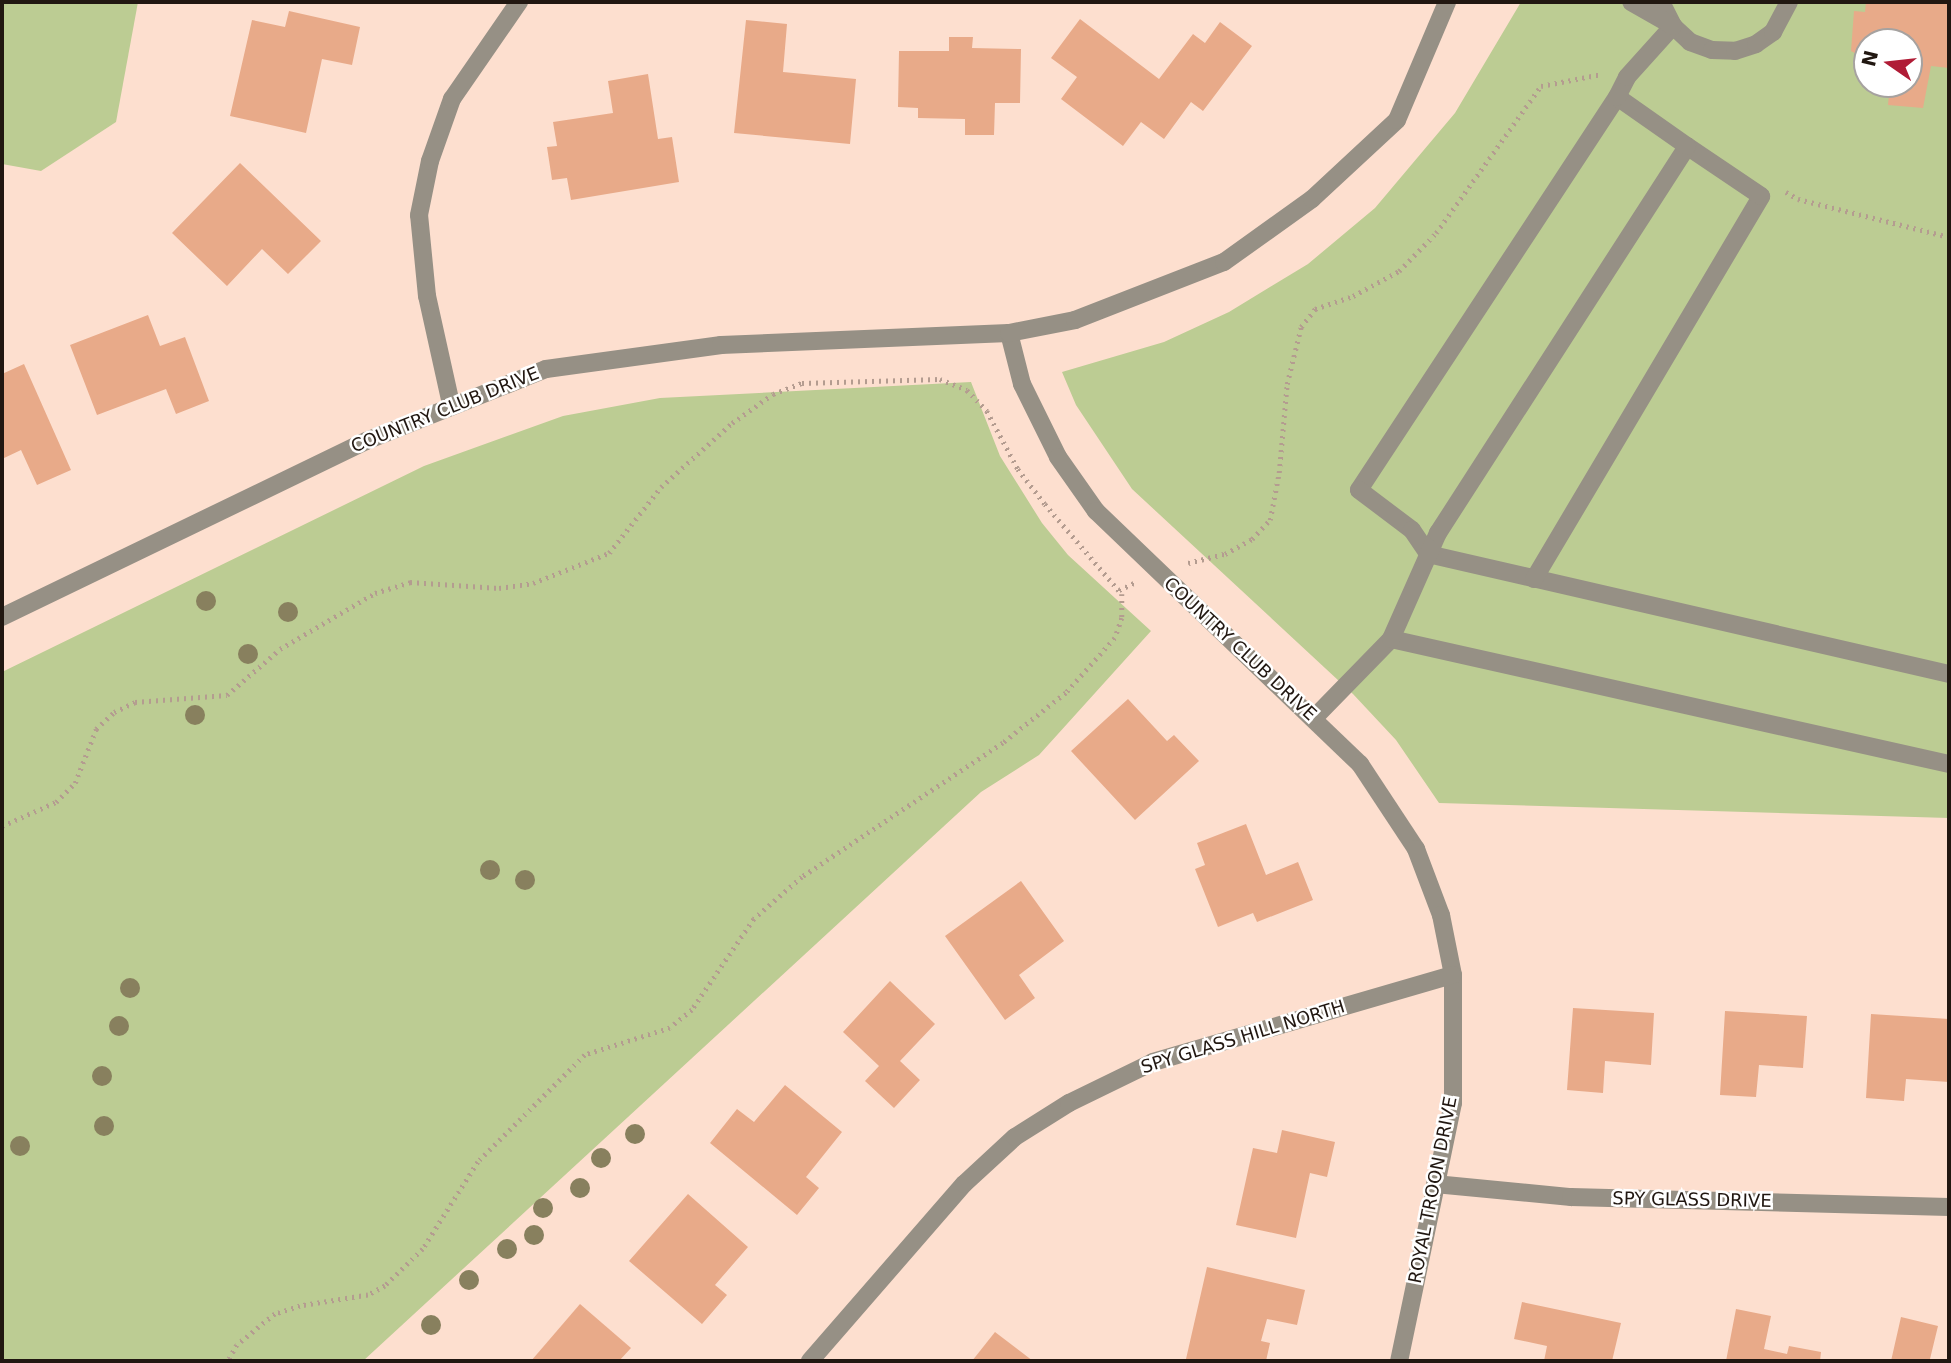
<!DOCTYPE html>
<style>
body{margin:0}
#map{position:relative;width:1951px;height:1363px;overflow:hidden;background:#fddfcf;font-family:"DejaVu Sans",sans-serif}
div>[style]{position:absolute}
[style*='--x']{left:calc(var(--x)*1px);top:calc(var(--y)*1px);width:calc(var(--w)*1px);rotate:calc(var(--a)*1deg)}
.green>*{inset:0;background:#bccc93}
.building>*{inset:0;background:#e8aa89}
.path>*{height:4.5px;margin-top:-2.25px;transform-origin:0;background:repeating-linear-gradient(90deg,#b49c90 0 2px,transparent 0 7px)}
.minor>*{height:18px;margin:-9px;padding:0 9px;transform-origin:9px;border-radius:9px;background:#969085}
.trees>*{width:20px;height:20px;margin:-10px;border-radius:50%;background:#88805e}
span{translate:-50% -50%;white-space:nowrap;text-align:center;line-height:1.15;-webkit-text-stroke:5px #fff;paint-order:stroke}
.street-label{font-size:18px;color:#211711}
.frame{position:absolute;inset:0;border:4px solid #211711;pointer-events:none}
.north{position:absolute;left:1853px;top:28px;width:70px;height:70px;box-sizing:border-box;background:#fff;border:2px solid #a6a2a0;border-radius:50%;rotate:284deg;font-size:19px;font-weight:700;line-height:28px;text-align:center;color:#211711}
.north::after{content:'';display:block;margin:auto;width:24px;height:32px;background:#b01c36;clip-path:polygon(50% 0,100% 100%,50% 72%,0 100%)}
</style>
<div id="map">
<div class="green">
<i style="clip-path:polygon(2px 2px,138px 2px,116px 122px,41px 171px,2px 164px)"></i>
<i style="clip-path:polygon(evenodd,1521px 2px,1949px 2px,1949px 818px,1439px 803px,1396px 740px,1353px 694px,1132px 489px,1076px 405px,1062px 372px,1164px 342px,1229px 312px,1308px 264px,1375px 208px,1455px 113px,1521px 2px,1867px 42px,1909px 42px,1909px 84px,1867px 84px,1867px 42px)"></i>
<i style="clip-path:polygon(971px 382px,1000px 456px,1042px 523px,1068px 555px,1151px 631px,1039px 755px,981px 792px,363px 1361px,2px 1361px,2px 672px,424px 466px,563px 416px,660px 398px)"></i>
</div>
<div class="building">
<i style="clip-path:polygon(1866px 2px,1949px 2px,1949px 68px,1931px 66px,1923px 108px,1888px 105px,1890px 84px,1909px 84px,1909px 42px,1867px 42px,1867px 60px,1851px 51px,1854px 11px,1865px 12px)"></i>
<i style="clip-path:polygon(289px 11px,360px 27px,352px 65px,322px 59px,306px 133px,230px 116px,252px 20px,285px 27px)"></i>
<i style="clip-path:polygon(1080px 19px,1159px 79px,1193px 34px,1205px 43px,1220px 22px,1252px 46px,1203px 111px,1191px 102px,1164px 139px,1141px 122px,1123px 146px,1061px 99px,1077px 77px,1051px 58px)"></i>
<i style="clip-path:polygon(746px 20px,787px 24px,783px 72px,856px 79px,850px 144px,734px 133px)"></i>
<i style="clip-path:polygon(949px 37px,973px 37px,972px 48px,1021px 49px,1020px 103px,995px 103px,994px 135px,965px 135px,965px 119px,918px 118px,918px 108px,898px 107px,899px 51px,949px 51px)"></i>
<i style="clip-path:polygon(648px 74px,658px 139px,672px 137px,679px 182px,571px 200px,567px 178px,552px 180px,547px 147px,557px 146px,553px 122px,613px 113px,608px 81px)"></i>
<i style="clip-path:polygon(240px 163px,321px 241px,288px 274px,262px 249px,227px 286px,172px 233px)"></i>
<i style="clip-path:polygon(148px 315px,160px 346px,185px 337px,209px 401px,176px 414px,166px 389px,97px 415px,70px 345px)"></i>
<i style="clip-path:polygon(24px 364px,71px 470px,37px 485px,21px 450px,2px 459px,2px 374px)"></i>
<i style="clip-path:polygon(1128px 699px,1167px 741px,1174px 735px,1199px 761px,1135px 820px,1071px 751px)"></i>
<i style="clip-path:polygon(1246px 824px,1266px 875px,1298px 862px,1313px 900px,1257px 922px,1253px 913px,1218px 927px,1195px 869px,1205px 865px,1197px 843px)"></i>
<i style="clip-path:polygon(1021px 881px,1064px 941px,1019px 975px,1035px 998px,1005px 1020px,945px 936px)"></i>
<i style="clip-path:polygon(890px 981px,935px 1024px,900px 1061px,920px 1080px,894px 1108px,865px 1081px,879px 1066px,843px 1032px)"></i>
<i style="clip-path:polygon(1573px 1008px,1654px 1013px,1651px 1065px,1605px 1061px,1603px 1093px,1567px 1090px)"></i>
<i style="clip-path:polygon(1725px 1011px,1807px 1016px,1803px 1068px,1759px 1065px,1756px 1097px,1720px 1095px)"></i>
<i style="clip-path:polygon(1871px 1014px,1949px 1019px,1949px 1082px,1906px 1079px,1904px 1101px,1866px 1098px)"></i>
<i style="clip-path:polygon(785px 1085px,842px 1132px,806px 1177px,819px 1188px,797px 1215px,710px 1143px,737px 1109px,754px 1122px)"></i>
<i style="clip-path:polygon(1282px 1130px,1335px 1142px,1327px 1177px,1310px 1173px,1296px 1238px,1236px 1225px,1253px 1148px,1277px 1153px)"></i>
<i style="clip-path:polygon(688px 1194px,748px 1247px,715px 1285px,727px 1295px,702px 1324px,629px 1261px)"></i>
<i style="clip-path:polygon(1207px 1267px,1305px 1290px,1297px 1325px,1267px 1319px,1261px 1341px,1270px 1343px,1266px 1361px,1186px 1359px)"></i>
<i style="clip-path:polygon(1522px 1302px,1621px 1323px,1612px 1361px,1544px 1361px,1547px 1346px,1514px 1339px)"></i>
<i style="clip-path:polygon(580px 1304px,631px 1348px,619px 1361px,531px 1361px)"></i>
<i style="clip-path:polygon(1736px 1309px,1771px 1316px,1764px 1349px,1787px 1354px,1789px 1346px,1821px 1352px,1820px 1361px,1726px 1361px)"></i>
<i style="clip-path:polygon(1901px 1317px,1938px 1326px,1930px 1359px,1937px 1361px,1891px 1361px)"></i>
<i style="clip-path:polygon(995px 1332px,1033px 1361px,972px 1361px)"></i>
</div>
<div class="path">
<i style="--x:1786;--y:192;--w:14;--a:30"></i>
<i style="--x:1798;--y:199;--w:156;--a:14.1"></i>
<i style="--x:1188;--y:563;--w:38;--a:-14"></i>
<i style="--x:1225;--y:554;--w:31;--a:-29"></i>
<i style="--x:1252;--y:539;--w:26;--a:-47"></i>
<i style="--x:1270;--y:520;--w:48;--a:-79.2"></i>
<i style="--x:1279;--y:473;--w:89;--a:-84.9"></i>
<i style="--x:1287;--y:384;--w:59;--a:-76.2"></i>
<i style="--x:1301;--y:327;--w:23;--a:-52"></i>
<i style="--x:1315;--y:309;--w:40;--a:-18.9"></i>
<i style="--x:1353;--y:296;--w:52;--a:-28.5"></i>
<i style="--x:1399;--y:271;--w:53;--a:-45.8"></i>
<i style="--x:1436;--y:233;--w:181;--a:-54.5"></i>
<i style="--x:1541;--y:86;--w:62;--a:-11.1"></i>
<i style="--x:1119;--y:590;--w:17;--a:-25"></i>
<i style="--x:2;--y:826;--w:59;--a:-24"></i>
<i style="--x:56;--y:802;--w:27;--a:-45"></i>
<i style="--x:75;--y:783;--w:58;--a:-68.7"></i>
<i style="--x:96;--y:729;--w:25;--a:-43"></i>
<i style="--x:114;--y:712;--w:23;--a:-25"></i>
<i style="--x:135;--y:702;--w:92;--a:-4.4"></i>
<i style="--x:227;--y:695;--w:70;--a:-41"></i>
<i style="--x:280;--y:649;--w:110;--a:-30.5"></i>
<i style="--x:375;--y:593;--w:37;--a:-17"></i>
<i style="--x:410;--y:582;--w:89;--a:3.9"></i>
<i style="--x:499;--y:588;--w:34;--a:-8"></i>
<i style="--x:533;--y:583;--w:82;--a:-21.5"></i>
<i style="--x:609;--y:553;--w:84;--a:-51.8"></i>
<i style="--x:661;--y:487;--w:96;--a:-42"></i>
<i style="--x:732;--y:423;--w:50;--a:-35.3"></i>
<i style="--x:773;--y:394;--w:31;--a:-21"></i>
<i style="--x:802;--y:383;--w:138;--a:-1.7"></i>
<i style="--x:940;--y:379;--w:29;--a:22"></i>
<i style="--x:967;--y:390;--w:29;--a:46"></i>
<i style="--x:987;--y:411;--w:66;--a:61.9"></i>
<i style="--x:1018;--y:469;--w:44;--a:52.4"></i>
<i style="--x:1045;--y:504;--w:118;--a:49.5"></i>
<i style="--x:1122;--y:594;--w:24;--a:90"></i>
<i style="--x:1122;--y:618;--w:21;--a:109"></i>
<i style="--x:1115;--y:638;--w:74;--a:131.7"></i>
<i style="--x:1066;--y:693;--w:80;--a:141.6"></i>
<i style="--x:1003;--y:743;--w:242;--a:146.3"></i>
<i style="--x:802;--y:877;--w:64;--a:138.8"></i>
<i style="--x:754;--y:919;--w:110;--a:124.3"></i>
<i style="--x:692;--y:1010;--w:28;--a:141"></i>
<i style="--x:670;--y:1028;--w:89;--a:162.4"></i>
<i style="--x:585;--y:1055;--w:151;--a:135"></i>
<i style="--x:478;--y:1162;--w:103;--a:122.3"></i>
<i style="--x:423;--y:1249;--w:53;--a:135.8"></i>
<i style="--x:385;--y:1286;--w:19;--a:152"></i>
<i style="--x:368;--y:1295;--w:69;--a:170.8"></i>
<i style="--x:300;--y:1306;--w:26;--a:162"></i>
<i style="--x:275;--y:1314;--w:49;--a:140.8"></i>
<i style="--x:237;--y:1345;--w:18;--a:119"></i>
</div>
<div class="minor">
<i style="--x:1661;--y:2;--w:27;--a:63"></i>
<i style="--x:1673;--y:26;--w:23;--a:43"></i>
<i style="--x:1690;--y:42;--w:23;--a:20"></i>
<i style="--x:1712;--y:50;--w:23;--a:2"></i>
<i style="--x:1735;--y:51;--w:22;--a:-18"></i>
<i style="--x:1756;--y:44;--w:21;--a:-35"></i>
<i style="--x:1773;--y:32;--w:34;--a:-62"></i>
<i style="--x:1617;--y:97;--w:470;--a:123.3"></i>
<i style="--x:1359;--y:490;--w:66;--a:37"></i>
<i style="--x:1412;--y:530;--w:29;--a:56"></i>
<i style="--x:1428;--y:554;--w:535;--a:12.97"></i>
<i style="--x:1009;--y:333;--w:53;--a:75.7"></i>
<i style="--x:1022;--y:384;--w:81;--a:63.7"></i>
<i style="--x:1058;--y:457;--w:66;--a:54.9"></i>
<i style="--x:1096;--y:511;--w:366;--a:43.8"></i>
<i style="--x:1360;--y:764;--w:102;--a:56.6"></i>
<i style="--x:1416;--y:849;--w:71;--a:69.3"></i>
<i style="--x:1441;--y:915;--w:61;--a:78.7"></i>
<i style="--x:1453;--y:975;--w:128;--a:90"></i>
<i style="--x:1453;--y:1103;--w:264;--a:101.8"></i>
<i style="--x:451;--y:404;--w:111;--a:-102.5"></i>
<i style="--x:427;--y:296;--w:81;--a:-95.6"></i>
<i style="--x:419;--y:215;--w:55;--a:-78.5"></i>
<i style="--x:430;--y:161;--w:66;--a:-70.5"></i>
<i style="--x:452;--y:99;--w:118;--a:-55.4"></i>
<i style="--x:1534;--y:579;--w:445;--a:-59.3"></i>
<i style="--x:1761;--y:196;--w:89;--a:-146"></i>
<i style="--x:2;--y:617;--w:404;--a:-25.8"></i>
<i style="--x:366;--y:441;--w:194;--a:-21.8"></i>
<i style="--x:546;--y:369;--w:177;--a:-7.8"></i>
<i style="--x:721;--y:345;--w:288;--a:-2.4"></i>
<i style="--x:1009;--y:333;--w:67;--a:-11.1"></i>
<i style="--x:1075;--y:320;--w:160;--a:-21.3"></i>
<i style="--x:1224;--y:262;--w:108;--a:-35.6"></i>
<i style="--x:1312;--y:199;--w:116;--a:-42.9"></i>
<i style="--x:1397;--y:120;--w:128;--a:-67"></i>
<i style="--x:1391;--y:639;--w:572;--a:12.63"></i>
<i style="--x:1314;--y:718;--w:110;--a:-45.7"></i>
<i style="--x:1391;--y:639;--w:116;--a:-66.1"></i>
<i style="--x:1438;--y:533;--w:460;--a:-57.2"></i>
<i style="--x:1687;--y:146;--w:85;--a:-145"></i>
<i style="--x:1617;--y:97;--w:22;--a:-63"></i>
<i style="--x:1627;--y:77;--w:69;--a:-48"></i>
<i style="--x:1673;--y:26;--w:48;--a:-150.3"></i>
<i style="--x:1435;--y:1184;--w:137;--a:5.5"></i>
<i style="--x:1571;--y:1197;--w:378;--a:1.5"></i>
<i style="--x:810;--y:1361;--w:235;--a:-49"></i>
<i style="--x:964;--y:1184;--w:69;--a:-42.7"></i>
<i style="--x:1015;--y:1137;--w:64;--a:-32.2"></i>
<i style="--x:1069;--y:1103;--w:93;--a:-26"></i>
<i style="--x:1153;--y:1062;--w:312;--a:-16.2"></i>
</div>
<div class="trees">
<i style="left:206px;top:601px"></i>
<i style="left:288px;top:612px"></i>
<i style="left:248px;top:654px"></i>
<i style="left:195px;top:715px"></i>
<i style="left:490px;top:870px"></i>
<i style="left:525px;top:880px"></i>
<i style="left:130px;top:988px"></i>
<i style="left:119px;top:1026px"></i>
<i style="left:102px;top:1076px"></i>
<i style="left:104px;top:1126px"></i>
<i style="left:635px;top:1134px"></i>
<i style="left:20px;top:1146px"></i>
<i style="left:601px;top:1158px"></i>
<i style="left:580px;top:1188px"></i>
<i style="left:543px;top:1208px"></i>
<i style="left:534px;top:1235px"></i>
<i style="left:507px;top:1249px"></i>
<i style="left:469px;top:1280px"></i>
<i style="left:431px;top:1325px"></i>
</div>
<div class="street-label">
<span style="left:445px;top:410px;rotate:-22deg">COUNTRY CLUB DRIVE</span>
<span style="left:1240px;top:649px;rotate:43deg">COUNTRY CLUB DRIVE</span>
<span style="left:1243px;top:1037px;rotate:-17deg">SPY GLASS HILL NORTH</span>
<span style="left:1433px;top:1190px;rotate:-79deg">ROYAL TROON DRIVE</span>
<span style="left:1692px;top:1200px;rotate:1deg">SPY GLASS DRIVE</span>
</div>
<div class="frame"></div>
<div class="north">N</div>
</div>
